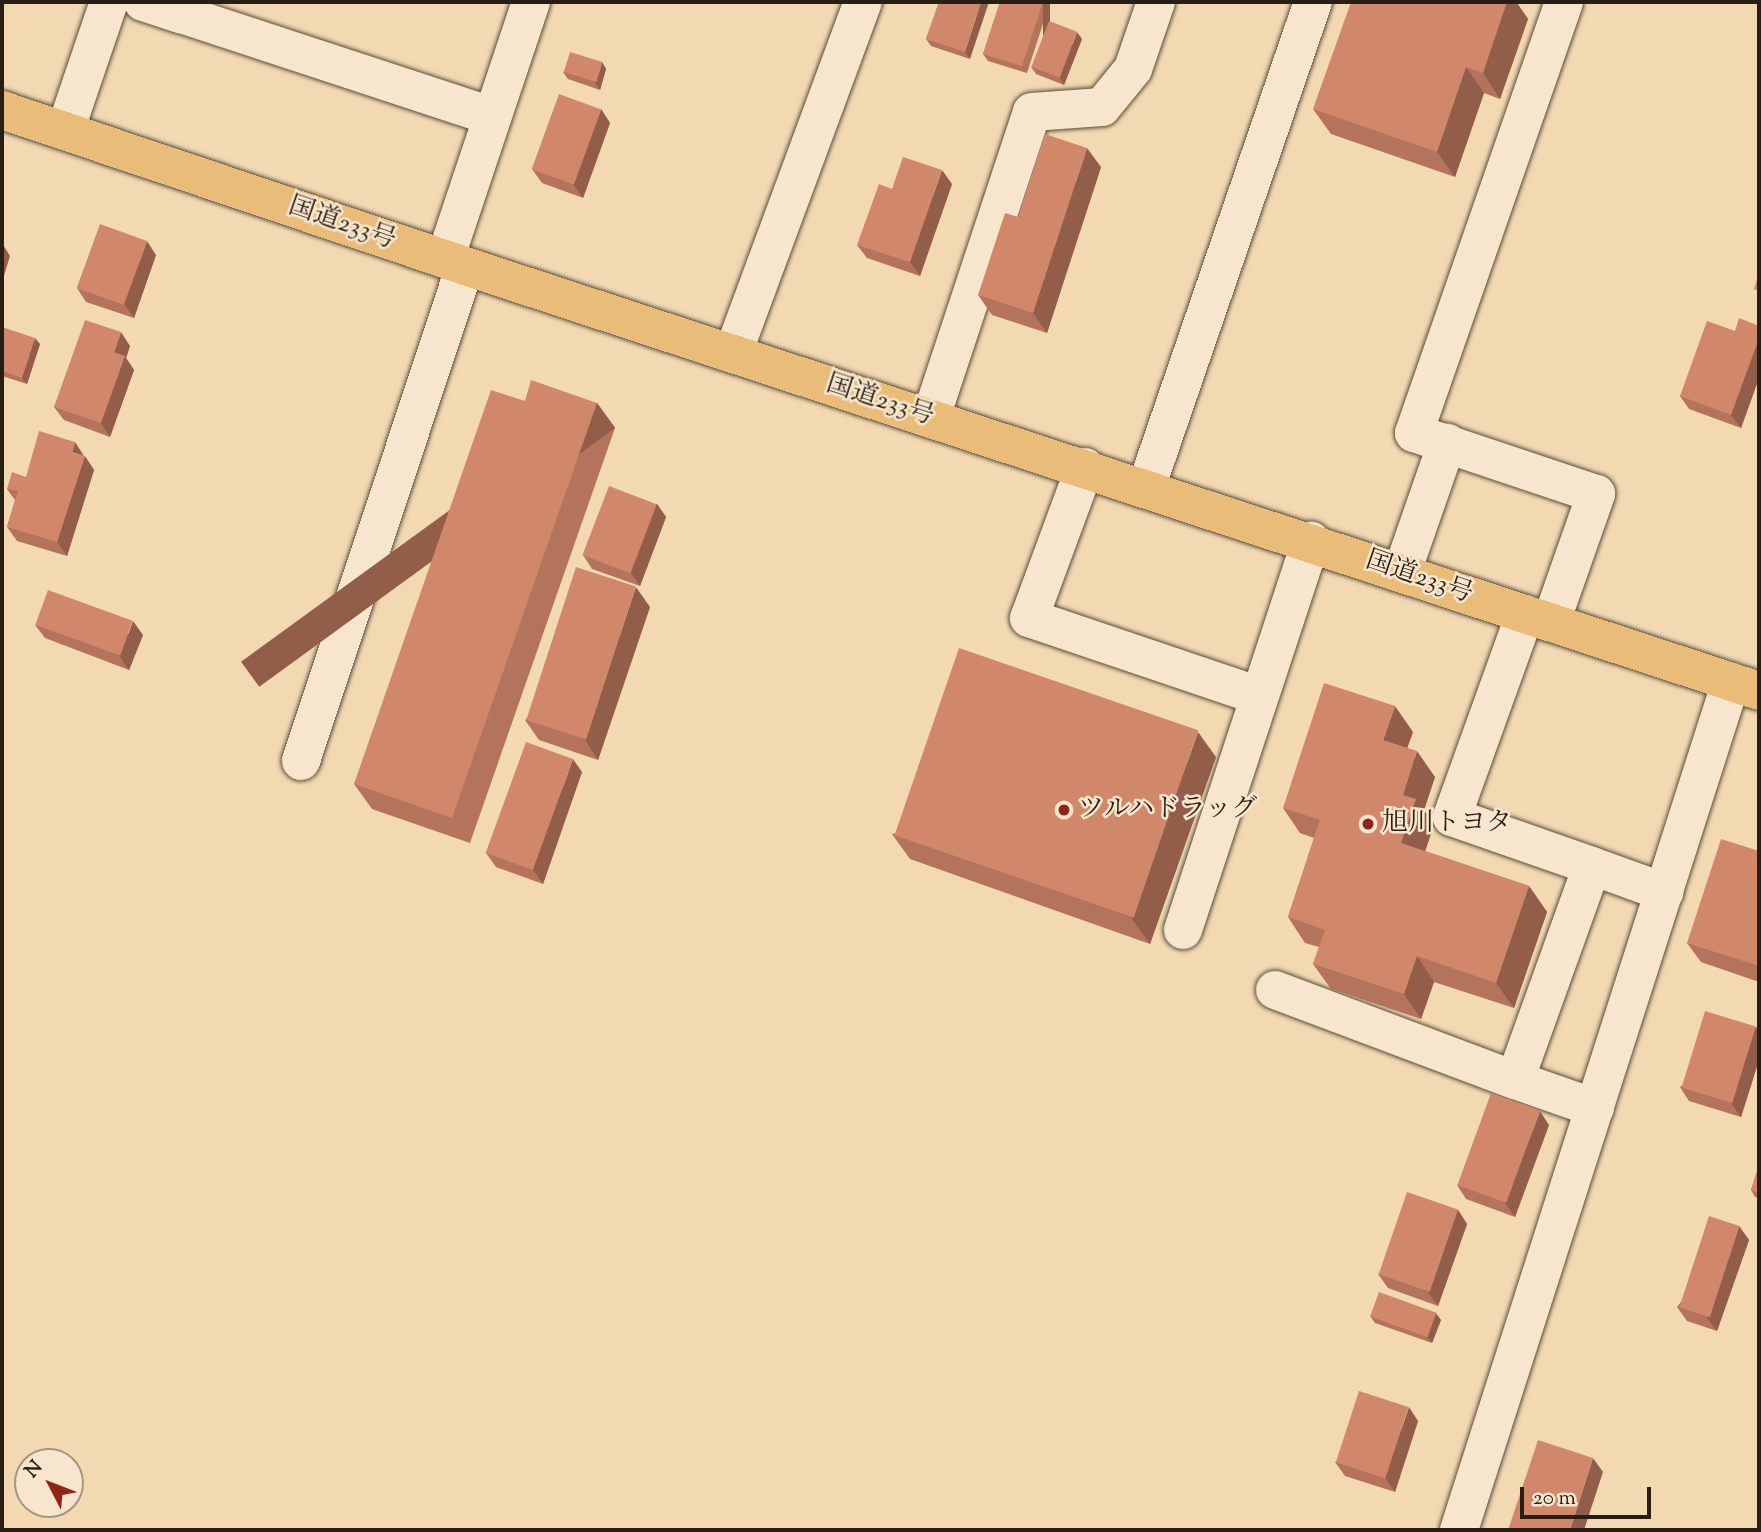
<!DOCTYPE html>
<meta charset="utf-8">
<style>
body{margin:0}
#map{position:relative;width:1761px;height:1532px;overflow:hidden;background:#f2d9b2;font-family:"Sorts Mill Goudy","Noto Serif JP",serif}
div>[style]{position:absolute}
[style*='--x']{left:calc(var(--x)*1px);top:calc(var(--y)*1px);width:calc(var(--w)*1px);rotate:calc(var(--a)*1deg)}
.roads{filter:drop-shadow(0 0 2px #5a4d3c) drop-shadow(0 0 2px #5a4d3c)}
.minor>*{height:38px;margin:-19px;padding:0 19px;transform-origin:19px;border-radius:19px;background:#f7e6cd}
.highway>*{height:38px;margin:-19px;padding:0 19px;transform-origin:19px;border-radius:19px;background:#e9bc79}
.wall>*{inset:0;background:#b4745b}
.shaded-wall>*{inset:0;background:#925e4a;transform-origin:0 0}
.building>*{inset:0;background:#d1876a;transform-origin:0 0}
.dots>*{width:19px;height:19px;translate:-50% -50%;box-sizing:border-box;border:4px solid #f7e6cd;border-radius:50%}
span{translate:-50% -50%;white-space:nowrap;text-align:center;line-height:1.15;-webkit-text-stroke:5px #f7e6cd;paint-order:stroke}
.street-label{font-size:26px;color:#281e15}
.poi-label{font-size:26px;color:#281e15}
.left{translate:0 -50%;text-align:left}
.frame{position:absolute;inset:0;border:4px solid #281e15;pointer-events:none}
.north{position:absolute;left:14px;top:1448px;width:70px;height:70px;box-sizing:border-box;background:#f7e6cd;border:2px solid #a49683;border-radius:50%;rotate:312deg;font-size:19px;font-weight:700;line-height:28px;text-align:center;color:#281e15}
.north::after{content:'';display:block;margin:auto;width:24px;height:32px;background:#8f2418;clip-path:polygon(50% 0,100% 100%,50% 72%,0 100%)}
.scale{position:absolute;left:1520px;top:1487px;width:131px;height:32px;box-sizing:border-box;border:4px solid #281e15;border-top:0;padding-left:9px;font-size:21px;line-height:24px;white-space:nowrap;color:#281e15;-webkit-text-stroke:5px #f7e6cd;paint-order:stroke}
</style>
<div id="map">
<div class="roads">
<div class="minor">
<i style="--x:143;--y:2;--w:40;--a:18"></i>
<i style="--x:181;--y:14;--w:13;--a:-72"></i>
<i style="--x:181;--y:14;--w:327;--a:18.2"></i>
<i style="--x:65;--y:131;--w:136;--a:-71.2"></i>
<i style="--x:445;--y:259;--w:271;--a:-71.5"></i>
<i style="--x:733;--y:353;--w:374;--a:-69.7"></i>
<i style="--x:931;--y:417;--w:321;--a:-71.7"></i>
<i style="--x:1032;--y:112;--w:70;--a:-4.1"></i>
<i style="--x:1102;--y:107;--w:49;--a:-50.8"></i>
<i style="--x:1133;--y:69;--w:71;--a:-71.1"></i>
<i style="--x:1085;--y:467;--w:161;--a:110.3"></i>
<i style="--x:1029;--y:618;--w:243;--a:18.7"></i>
<i style="--x:1146;--y:488;--w:514;--a:-71.04"></i>
<i style="--x:1402;--y:572;--w:137;--a:-70.8"></i>
<i style="--x:1525;--y:614;--w:216;--a:109.8"></i>
<i style="--x:1452;--y:817;--w:148;--a:19.3"></i>
<i style="--x:1551;--y:622;--w:136;--a:-70.6"></i>
<i style="--x:1596;--y:494;--w:192;--a:-161.5"></i>
<i style="--x:1414;--y:433;--w:456;--a:-70.8"></i>
<i style="--x:301;--y:761;--w:521;--a:-71.67"></i>
<i style="--x:1183;--y:930;--w:410;--a:-71.8"></i>
<i style="--x:1275;--y:990;--w:256;--a:20.6"></i>
<i style="--x:1595;--y:1108;--w:85;--a:-160.7"></i>
<i style="--x:1515;--y:1080;--w:227;--a:-70.2"></i>
<i style="--x:1592;--y:866;--w:77;--a:19.9"></i>
<i style="--x:1459;--y:1530;--w:891;--a:-72.22"></i>
</div>
<div class="highway">
<i style="--x:2;--y:110;--w:489;--a:18.6"></i>
<i style="--x:465;--y:266;--w:1362;--a:18.18"></i>
</div>
</div>
<div class="wall">
<i style="clip-path:polygon(939px 2px,970px 59px,931px 46px,926px 39px)"></i>
<i style="clip-path:polygon(1000px 2px,1050px 2px,1027px 73px,988px 61px,983px 54px)"></i>
<i style="clip-path:polygon(1517px 3px,1528px 19px,1500px 99px,1484px 93px,1455px 177px,1331px 134px,1313px 109px)"></i>
<i style="clip-path:polygon(1082px 39px,1064px 85px,1036px 74px,1031px 67px)"></i>
<i style="clip-path:polygon(602px 62px,606px 69px,600px 90px,568px 79px,563px 72px)"></i>
<i style="clip-path:polygon(601px 109px,610px 123px,583px 198px,542px 183px,532px 169px)"></i>
<i style="clip-path:polygon(1101px 167px,1047px 333px,992px 315px,978px 295px,1018px 217px)"></i>
<i style="clip-path:polygon(952px 184px,920px 276px,867px 258px,857px 245px)"></i>
<i style="clip-path:polygon(156px 255px,134px 318px,86px 302px,77px 288px)"></i>
<i style="clip-path:polygon(1759px 326px,1759px 378px,1741px 428px,1689px 409px,1680px 396px,1735px 331px)"></i>
<i style="clip-path:polygon(2px 327px,40px 344px,27px 384px,2px 376px)"></i>
<i style="clip-path:polygon(130px 346px,126px 358px,134px 370px,110px 437px,64px 420px,54px 407px)"></i>
<i style="clip-path:polygon(525px 401px,597px 403px,615px 428px,470px 843px,372px 809px,354px 784px)"></i>
<i style="clip-path:polygon(84px 456px,94px 470px,67px 556px,17px 541px,7px 527px,15px 500px,7px 489px,26px 477px)"></i>
<i style="clip-path:polygon(657px 504px,666px 517px,640px 586px,592px 569px,583px 555px)"></i>
<i style="clip-path:polygon(650px 607px,598px 760px,539px 740px,525px 720px)"></i>
<i style="clip-path:polygon(35px 625px,143px 635px,129px 670px,45px 638px)"></i>
<i style="clip-path:polygon(1413px 732px,1407px 748px,1435px 777px,1424px 810px,1434px 825px,1425px 851px,1529px 886px,1547px 912px,1514px 1008px,1434px 982px,1421px 1019px,1331px 989px,1313px 964px,1319px 947px,1305px 943px,1288px 917px,1314px 838px,1300px 833px,1283px 808px)"></i>
<i style="clip-path:polygon(1216px 757px,1150px 944px,910px 859px,892px 834px)"></i>
<i style="clip-path:polygon(582px 772px,543px 884px,496px 867px,486px 853px)"></i>
<i style="clip-path:polygon(1759px 851px,1759px 982px,1701px 962px,1687px 943px)"></i>
<i style="clip-path:polygon(1756px 1027px,1759px 1032px,1759px 1060px,1741px 1117px,1689px 1101px,1680px 1087px)"></i>
<i style="clip-path:polygon(1549px 1125px,1515px 1217px,1466px 1199px,1457px 1185px)"></i>
<i style="clip-path:polygon(1759px 1165px,1759px 1198px,1755px 1197px,1751px 1190px)"></i>
<i style="clip-path:polygon(1458px 1210px,1467px 1224px,1438px 1306px,1388px 1288px,1378px 1274px)"></i>
<i style="clip-path:polygon(1739px 1226px,1749px 1240px,1717px 1331px,1687px 1321px,1677px 1307px)"></i>
<i style="clip-path:polygon(1370px 1316px,1441px 1320px,1432px 1343px,1375px 1323px)"></i>
<i style="clip-path:polygon(1418px 1421px,1395px 1492px,1345px 1476px,1335px 1462px)"></i>
</div>
<div class="shaded-wall">
<i style="clip-path:polygon(981px 2px,989px 2px,970px 59px,965px 52px)"></i>
<i style="left:1043px;top:2px;width:7px;height:67px"></i>
<i style="clip-path:polygon(1504px 2px,1517px 2px,1517px 3px,1528px 19px,1500px 99px,1483px 73px)"></i>
<i style="clip-path:polygon(1077px 32px,1082px 39px,1064px 85px,1060px 78px)"></i>
<i style="clip-path:polygon(602px 62px,606px 69px,600px 90px,595px 83px)"></i>
<i style="clip-path:polygon(1466px 67px,1484px 93px,1455px 177px,1437px 152px)"></i>
<i style="clip-path:polygon(601px 109px,610px 123px,583px 198px,573px 184px)"></i>
<i style="clip-path:polygon(1087px 148px,1101px 167px,1047px 333px,1033px 313px)"></i>
<i style="clip-path:polygon(942px 170px,952px 184px,920px 276px,910px 262px)"></i>
<i style="clip-path:polygon(147px 241px,156px 255px,134px 318px,124px 304px)"></i>
<i style="clip-path:polygon(2px 243px,10px 256px,2px 282px)"></i>
<i style="clip-path:polygon(121px 332px,130px 346px,126px 358px,134px 370px,110px 437px,101px 423px,114px 352px)"></i>
<i style="clip-path:polygon(35px 338px,40px 344px,27px 384px,22px 378px)"></i>
<i style="clip-path:polygon(1759px 338px,1759px 378px,1741px 428px,1731px 415px)"></i>
<i style="left:597px;top:403px;width:31px;height:440px;rotate:54deg"></i>
<i style="clip-path:polygon(75px 442px,84px 456px,72px 452px)"></i>
<i style="clip-path:polygon(85px 456px,94px 470px,67px 556px,57px 542px)"></i>
<i style="clip-path:polygon(657px 504px,666px 517px,640px 586px,631px 573px)"></i>
<i style="clip-path:polygon(636px 587px,650px 607px,598px 760px,585px 740px)"></i>
<i style="clip-path:polygon(133px 621px,143px 635px,129px 670px,120px 657px)"></i>
<i style="clip-path:polygon(1395px 706px,1413px 732px,1401px 765px,1383px 740px)"></i>
<i style="clip-path:polygon(1198px 732px,1216px 757px,1150px 944px,1132px 919px)"></i>
<i style="clip-path:polygon(1417px 751px,1435px 777px,1424px 810px,1434px 825px,1419px 869px,1401px 843px,1403px 795px)"></i>
<i style="clip-path:polygon(573px 759px,582px 772px,543px 884px,533px 870px)"></i>
<i style="clip-path:polygon(1529px 886px,1547px 912px,1514px 1008px,1496px 983px)"></i>
<i style="clip-path:polygon(1417px 956px,1434px 982px,1421px 1019px,1404px 994px)"></i>
<i style="clip-path:polygon(1756px 1027px,1759px 1032px,1759px 1060px,1741px 1117px,1731px 1103px)"></i>
<i style="clip-path:polygon(1540px 1111px,1549px 1125px,1515px 1217px,1505px 1203px)"></i>
<i style="clip-path:polygon(1458px 1210px,1467px 1224px,1438px 1306px,1428px 1292px)"></i>
<i style="clip-path:polygon(1739px 1226px,1749px 1240px,1717px 1331px,1707px 1318px)"></i>
<i style="clip-path:polygon(1436px 1313px,1441px 1320px,1432px 1343px,1427px 1337px)"></i>
<i style="clip-path:polygon(1409px 1407px,1418px 1421px,1395px 1492px,1385px 1478px)"></i>
<i style="clip-path:polygon(1593px 1458px,1603px 1472px,1584px 1530px,1570px 1530px)"></i>
</div>
<div class="building">
<i style="clip-path:polygon(939px 2px,981px 2px,965px 52px,926px 39px)"></i>
<i style="clip-path:polygon(1000px 2px,1043px 2px,1022px 66px,983px 54px)"></i>
<i style="clip-path:polygon(1351px 2px,1507px 2px,1483px 73px,1466px 67px,1437px 152px,1313px 109px)"></i>
<i style="left:1049px;top:21px;width:30px;height:49px;rotate:21deg"></i>
<i style="left:570px;top:52px;width:34px;height:21px;rotate:17deg"></i>
<i style="left:559px;top:94px;width:45px;height:80px;rotate:20deg"></i>
<i style="clip-path:polygon(1045px 134px,1087px 148px,1033px 313px,978px 295px,1005px 213px,1018px 217px)"></i>
<i style="clip-path:polygon(903px 157px,942px 170px,910px 262px,857px 245px,879px 184px,892px 189px)"></i>
<i style="left:100px;top:224px;width:50px;height:68px;rotate:20deg"></i>
<i style="clip-path:polygon(1759px 273px,1759px 291px,1754px 289px)"></i>
<i style="clip-path:polygon(1739px 318px,1759px 326px,1759px 338px,1731px 415px,1680px 396px,1707px 321px,1735px 331px)"></i>
<i style="clip-path:polygon(85px 320px,121px 332px,114px 352px,125px 356px,101px 423px,54px 407px)"></i>
<i style="clip-path:polygon(2px 327px,35px 338px,22px 378px,2px 371px)"></i>
<i style="clip-path:polygon(531px 380px,597px 403px,452px 818px,354px 784px,491px 390px,525px 401px)"></i>
<i style="clip-path:polygon(39px 431px,75px 442px,72px 452px,85px 456px,57px 542px,7px 527px,18px 491px,7px 489px,12px 472px,26px 477px)"></i>
<i style="left:609px;top:486px;width:51px;height:74px;rotate:21deg"></i>
<i style="left:576px;top:567px;width:63px;height:161px;rotate:18deg"></i>
<i style="left:48px;top:590px;width:90px;height:37px;rotate:20deg"></i>
<i style="left:959px;top:648px;width:253px;height:198px;rotate:19deg"></i>
<i style="clip-path:polygon(1324px 683px,1395px 706px,1383px 740px,1417px 751px,1403px 795px,1416px 799px,1401px 843px,1529px 886px,1496px 983px,1417px 956px,1404px 994px,1313px 964px,1325px 930px,1288px 917px,1320px 820px,1283px 808px)"></i>
<i style="left:526px;top:742px;width:50px;height:118px;rotate:20deg"></i>
<i style="clip-path:polygon(1721px 839px,1759px 851px,1759px 966px,1687px 943px)"></i>
<i style="left:1705px;top:1011px;width:53px;height:80px;rotate:17deg"></i>
<i style="left:1491px;top:1093px;width:52px;height:98px;rotate:20deg"></i>
<i style="clip-path:polygon(1759px 1165px,1759px 1193px,1751px 1190px)"></i>
<i style="left:1407px;top:1192px;width:54px;height:87px;rotate:19deg"></i>
<i style="left:1709px;top:1216px;width:32px;height:96px;rotate:18deg"></i>
<i style="left:1379px;top:1292px;width:61px;height:26px;rotate:20deg"></i>
<i style="left:1359px;top:1391px;width:52px;height:75px;rotate:18deg"></i>
<i style="clip-path:polygon(1538px 1440px,1593px 1458px,1570px 1530px,1508px 1530px)"></i>
</div>
<div class="dots">
<i style="left:1064px;top:810px;background:#8f2418"></i>
<i style="left:1368px;top:824px;background:#8f2418"></i>
</div>
<div class="street-label">
<span style="left:342px;top:224px;rotate:19deg">国道233号</span>
<span style="left:880px;top:401px;rotate:18deg">国道233号</span>
<span style="left:1419px;top:578px;rotate:19deg">国道233号</span>
</div>
<div class="poi-label">
<span class="left" style="left:1078px;top:810px">ツルハドラッグ</span>
<span class="left" style="left:1382px;top:824px">旭川トヨタ</span>
</div>
<div class="frame"></div>
<div class="north">N</div>
<div class="scale">20 m</div>
</div>
